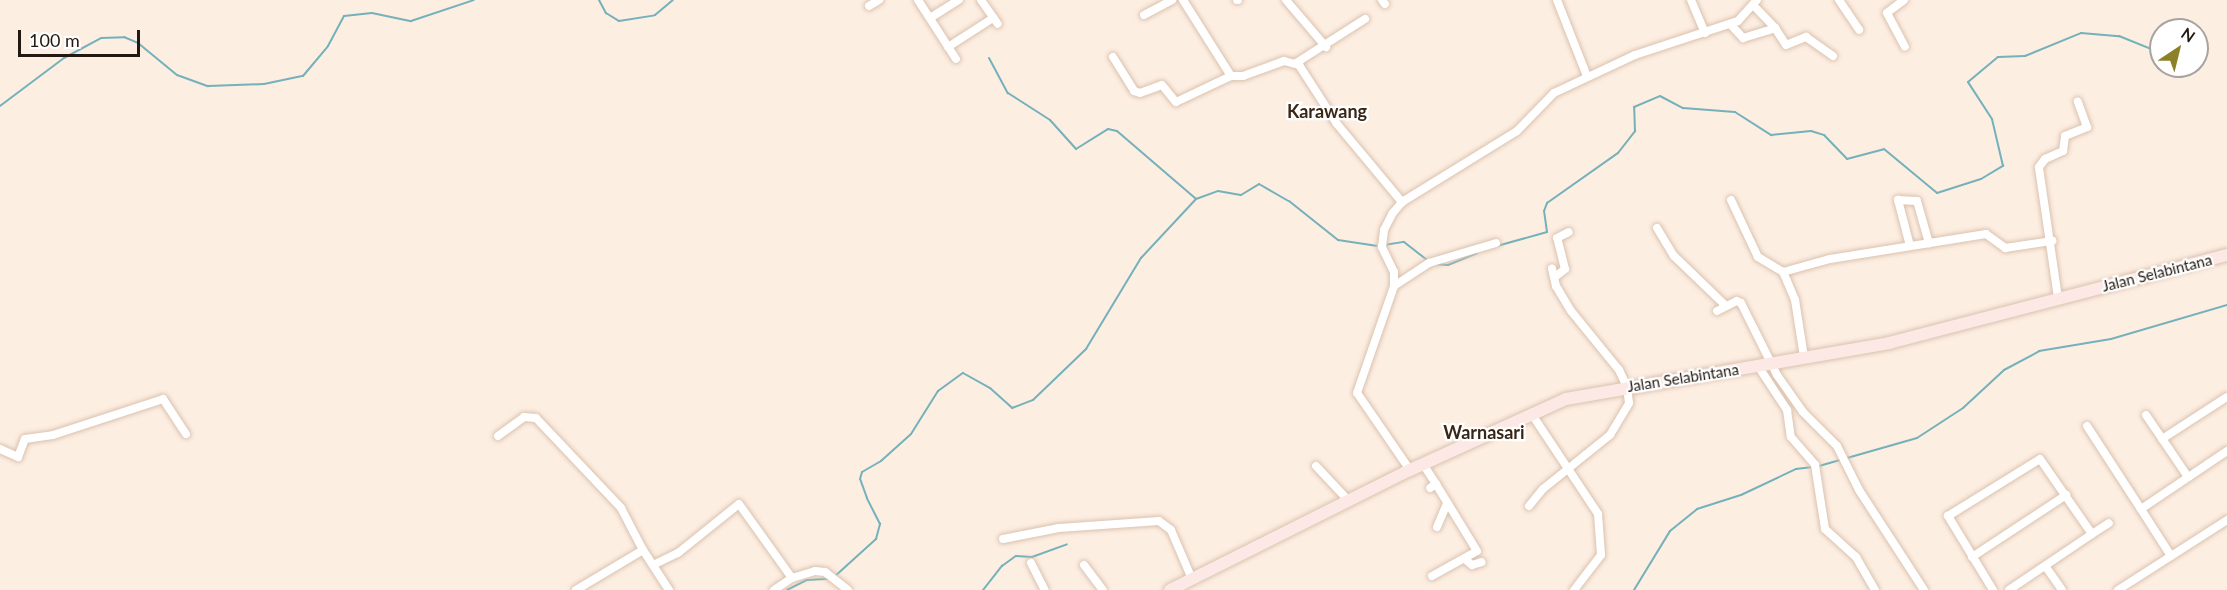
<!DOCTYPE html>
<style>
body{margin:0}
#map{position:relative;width:2227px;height:590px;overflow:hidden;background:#fdeee2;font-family:Lato,sans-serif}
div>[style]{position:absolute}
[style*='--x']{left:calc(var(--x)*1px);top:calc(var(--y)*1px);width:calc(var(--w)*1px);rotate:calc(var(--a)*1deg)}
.stream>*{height:2px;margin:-1px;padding:0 1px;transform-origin:1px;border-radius:1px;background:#74b1ba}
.roads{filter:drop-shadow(0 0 2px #dac2ae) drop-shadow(0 0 2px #dac2ae)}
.street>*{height:8px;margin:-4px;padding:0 4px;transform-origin:4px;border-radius:4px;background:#fff}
.secondary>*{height:12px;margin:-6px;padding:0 6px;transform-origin:6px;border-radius:6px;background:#fce8e4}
span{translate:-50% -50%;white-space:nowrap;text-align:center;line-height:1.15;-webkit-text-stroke:4.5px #fff;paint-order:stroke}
.street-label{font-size:15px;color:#221a12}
.quarter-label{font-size:18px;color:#392716;font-weight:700}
.north{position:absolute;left:2149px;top:18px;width:60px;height:60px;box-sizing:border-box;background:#fff;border:2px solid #a7a3a0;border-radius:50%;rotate:35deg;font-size:16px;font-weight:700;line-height:24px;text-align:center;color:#221a12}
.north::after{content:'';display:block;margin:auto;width:21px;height:27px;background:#8d8128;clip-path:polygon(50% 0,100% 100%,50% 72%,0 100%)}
.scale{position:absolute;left:18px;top:30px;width:122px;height:27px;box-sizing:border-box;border:3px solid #221a12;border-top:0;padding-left:8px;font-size:18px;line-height:21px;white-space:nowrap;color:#221a12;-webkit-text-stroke:4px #fff;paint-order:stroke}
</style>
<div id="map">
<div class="stream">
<i style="--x:599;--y:0;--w:15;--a:62"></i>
<i style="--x:606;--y:13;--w:15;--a:32"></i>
<i style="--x:619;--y:21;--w:36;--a:-9"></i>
<i style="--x:655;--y:15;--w:23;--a:-40"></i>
<i style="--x:989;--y:58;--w:40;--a:62"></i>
<i style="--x:1008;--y:93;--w:50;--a:32.7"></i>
<i style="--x:1050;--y:120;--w:39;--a:48"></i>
<i style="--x:1076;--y:149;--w:38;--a:-32"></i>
<i style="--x:1108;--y:129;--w:9;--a:13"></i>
<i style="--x:1117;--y:131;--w:104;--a:40.7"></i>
<i style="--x:0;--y:106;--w:80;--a:-36.9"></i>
<i style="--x:64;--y:58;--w:42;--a:-28.4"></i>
<i style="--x:101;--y:38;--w:23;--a:-2"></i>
<i style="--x:124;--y:37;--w:15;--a:23"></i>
<i style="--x:138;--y:43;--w:50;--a:39.4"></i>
<i style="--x:177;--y:75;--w:33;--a:20"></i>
<i style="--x:208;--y:86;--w:56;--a:-2"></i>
<i style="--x:264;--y:84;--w:40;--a:-12"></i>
<i style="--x:303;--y:76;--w:39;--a:-50"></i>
<i style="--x:328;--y:46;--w:34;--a:-62"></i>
<i style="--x:344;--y:16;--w:28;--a:-6"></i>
<i style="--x:372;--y:13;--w:40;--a:12"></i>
<i style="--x:411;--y:21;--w:66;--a:-18.4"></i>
<i style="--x:1196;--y:199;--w:23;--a:-20"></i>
<i style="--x:1218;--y:191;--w:23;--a:10"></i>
<i style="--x:1241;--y:195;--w:21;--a:-31"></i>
<i style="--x:1259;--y:184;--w:34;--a:30"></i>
<i style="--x:1289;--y:201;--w:63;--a:38.5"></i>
<i style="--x:1338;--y:240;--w:40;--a:8.5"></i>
<i style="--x:1384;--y:245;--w:20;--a:-9"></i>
<i style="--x:1404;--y:242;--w:31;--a:38"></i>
<i style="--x:1497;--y:246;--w:52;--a:-15.6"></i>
<i style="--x:1547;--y:232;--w:21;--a:-98"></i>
<i style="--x:1544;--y:211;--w:9;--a:-69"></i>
<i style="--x:1547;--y:203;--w:87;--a:-35.2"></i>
<i style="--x:1618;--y:153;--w:28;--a:-52"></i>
<i style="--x:1635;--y:131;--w:24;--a:-92"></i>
<i style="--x:1634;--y:107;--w:28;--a:-23"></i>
<i style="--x:1660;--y:96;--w:26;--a:28"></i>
<i style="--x:1683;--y:108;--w:52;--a:4.4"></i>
<i style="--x:1735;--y:112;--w:43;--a:32.6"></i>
<i style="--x:1771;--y:135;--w:40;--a:-5.7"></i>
<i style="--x:1811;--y:131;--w:14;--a:17"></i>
<i style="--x:1824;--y:135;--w:33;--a:46"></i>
<i style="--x:1847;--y:159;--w:38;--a:-15"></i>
<i style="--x:1884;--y:149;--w:69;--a:39.7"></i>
<i style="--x:1937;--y:193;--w:46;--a:-17.7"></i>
<i style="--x:1981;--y:179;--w:26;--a:-31"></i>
<i style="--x:2003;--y:166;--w:48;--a:-103.2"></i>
<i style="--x:1992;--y:119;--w:44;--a:-123"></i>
<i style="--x:1968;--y:82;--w:39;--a:-40"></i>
<i style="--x:1998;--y:57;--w:27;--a:-2"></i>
<i style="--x:2025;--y:56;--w:61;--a:-22.3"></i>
<i style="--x:2081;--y:33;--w:38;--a:5"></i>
<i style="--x:2119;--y:36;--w:45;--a:22"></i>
<i style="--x:1433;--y:264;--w:15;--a:4"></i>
<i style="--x:1448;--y:265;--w:31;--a:-22"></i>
<i style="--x:1819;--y:466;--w:102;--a:-15.9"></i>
<i style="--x:1917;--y:438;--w:55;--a:-33.1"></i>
<i style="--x:1963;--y:408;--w:56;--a:-42.8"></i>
<i style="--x:2004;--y:370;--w:40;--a:-28"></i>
<i style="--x:2039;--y:351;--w:73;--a:-9.5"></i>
<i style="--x:2111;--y:339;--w:121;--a:-16.3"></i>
<i style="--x:834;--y:577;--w:57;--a:-42.1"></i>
<i style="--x:876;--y:539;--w:16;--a:-75"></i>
<i style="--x:880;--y:524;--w:29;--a:-117"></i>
<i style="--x:867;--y:498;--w:20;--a:-110"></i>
<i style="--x:860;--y:479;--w:7;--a:-74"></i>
<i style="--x:862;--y:472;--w:22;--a:-30"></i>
<i style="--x:881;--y:461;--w:40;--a:-42"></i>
<i style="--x:911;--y:434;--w:51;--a:-57.9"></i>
<i style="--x:938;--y:391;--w:31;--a:-36"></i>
<i style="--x:963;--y:373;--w:31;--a:29"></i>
<i style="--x:990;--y:388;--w:30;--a:42"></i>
<i style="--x:1012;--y:408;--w:22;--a:-21"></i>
<i style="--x:1033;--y:400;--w:74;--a:-43.9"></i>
<i style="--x:1086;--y:349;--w:106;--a:-58.9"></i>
<i style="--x:1141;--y:258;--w:81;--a:-47"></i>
<i style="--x:787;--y:590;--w:22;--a:-27"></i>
<i style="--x:807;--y:580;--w:22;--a:-3"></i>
<i style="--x:983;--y:590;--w:31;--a:-52"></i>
<i style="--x:1002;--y:566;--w:17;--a:-36"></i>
<i style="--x:1016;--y:556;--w:16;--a:4"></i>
<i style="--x:1032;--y:557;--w:37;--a:-20"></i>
<i style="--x:1634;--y:590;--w:69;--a:-58.6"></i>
<i style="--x:1670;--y:531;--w:35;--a:-39"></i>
<i style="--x:1697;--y:509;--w:46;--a:-17.7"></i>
<i style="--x:1741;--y:495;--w:61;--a:-25.3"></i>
<i style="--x:1796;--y:469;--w:17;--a:-7"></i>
</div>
<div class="roads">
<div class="street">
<i style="--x:918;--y:0;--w:70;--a:57.2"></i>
<i style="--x:981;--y:0;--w:29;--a:55"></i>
<i style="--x:1183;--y:0;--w:90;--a:57.7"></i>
<i style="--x:1231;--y:76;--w:12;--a:0"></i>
<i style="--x:1243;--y:76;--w:44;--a:-20.1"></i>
<i style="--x:1284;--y:61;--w:16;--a:15"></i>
<i style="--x:1299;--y:65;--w:70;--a:57.2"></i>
<i style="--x:1337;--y:124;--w:102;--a:50.2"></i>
<i style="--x:1237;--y:0;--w:1;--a:0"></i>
<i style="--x:1286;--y:0;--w:62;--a:49.6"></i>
<i style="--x:1382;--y:0;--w:5;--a:53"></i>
<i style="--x:1557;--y:0;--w:82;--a:68.5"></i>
<i style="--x:1691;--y:0;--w:36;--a:67"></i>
<i style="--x:1839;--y:0;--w:36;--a:56"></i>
<i style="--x:1904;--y:0;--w:21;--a:143"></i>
<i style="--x:1887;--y:13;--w:38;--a:62"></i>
<i style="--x:1753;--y:5;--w:32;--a:46"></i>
<i style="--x:869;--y:6;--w:12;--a:-31"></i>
<i style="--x:1144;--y:15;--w:32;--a:-28"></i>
<i style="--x:930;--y:18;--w:34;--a:-32"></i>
<i style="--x:1731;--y:25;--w:18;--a:47"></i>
<i style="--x:1743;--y:38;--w:34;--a:-17"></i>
<i style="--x:1775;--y:28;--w:20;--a:57"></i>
<i style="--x:1786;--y:45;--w:22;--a:-22"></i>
<i style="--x:1806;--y:37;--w:33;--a:35"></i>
<i style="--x:948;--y:47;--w:54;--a:-32.8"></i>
<i style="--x:1113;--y:57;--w:40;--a:58"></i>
<i style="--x:1134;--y:91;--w:6;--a:18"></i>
<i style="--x:1140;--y:93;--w:23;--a:-20"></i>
<i style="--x:1162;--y:85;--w:22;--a:51"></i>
<i style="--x:1176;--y:102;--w:61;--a:-25.3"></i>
<i style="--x:1296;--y:63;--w:82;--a:-32.5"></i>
<i style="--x:1731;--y:200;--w:63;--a:64.7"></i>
<i style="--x:1758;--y:257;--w:29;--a:31"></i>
<i style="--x:1783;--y:272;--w:10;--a:66"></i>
<i style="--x:1787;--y:281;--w:21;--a:67"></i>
<i style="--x:1795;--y:300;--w:58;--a:81"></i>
<i style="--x:1657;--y:228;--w:33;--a:59"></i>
<i style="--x:1674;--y:256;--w:72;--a:43.9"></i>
<i style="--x:1910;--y:246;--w:48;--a:-104.6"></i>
<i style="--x:1898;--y:200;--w:19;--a:3"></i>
<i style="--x:1917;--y:201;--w:44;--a:74.1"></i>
<i style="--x:1783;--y:272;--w:49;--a:-15.5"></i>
<i style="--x:1830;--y:259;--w:158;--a:-9.1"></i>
<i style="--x:1986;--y:234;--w:24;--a:36"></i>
<i style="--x:2005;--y:248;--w:48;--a:-8.5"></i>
<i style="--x:1555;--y:277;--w:13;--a:-39"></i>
<i style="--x:1565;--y:269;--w:32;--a:-104"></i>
<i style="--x:1557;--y:238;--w:13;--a:-27"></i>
<i style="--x:1394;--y:286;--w:42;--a:-33.3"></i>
<i style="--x:1429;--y:263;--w:70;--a:-16.6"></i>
<i style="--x:2058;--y:298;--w:132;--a:-98.3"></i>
<i style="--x:2039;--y:167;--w:10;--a:-53"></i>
<i style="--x:2045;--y:159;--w:20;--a:-24"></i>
<i style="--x:2063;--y:151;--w:15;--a:-82"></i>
<i style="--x:2065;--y:136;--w:24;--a:-22"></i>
<i style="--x:2087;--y:127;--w:27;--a:-110"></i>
<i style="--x:1717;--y:311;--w:22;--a:-27"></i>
<i style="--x:1737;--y:301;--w:4;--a:27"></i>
<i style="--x:1741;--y:303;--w:80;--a:63.4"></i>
<i style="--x:1777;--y:375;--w:45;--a:54.9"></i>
<i style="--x:1803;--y:412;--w:48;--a:45"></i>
<i style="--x:1837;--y:446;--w:49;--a:63.4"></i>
<i style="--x:1859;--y:490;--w:119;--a:57"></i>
<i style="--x:1758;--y:366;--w:53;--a:56.6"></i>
<i style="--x:1787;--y:410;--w:27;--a:82"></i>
<i style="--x:1791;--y:437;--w:37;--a:49"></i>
<i style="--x:1815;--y:465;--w:65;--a:81.1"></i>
<i style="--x:1825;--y:529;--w:42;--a:42.1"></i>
<i style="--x:1856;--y:557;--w:38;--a:60"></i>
<i style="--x:1531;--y:413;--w:121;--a:56.4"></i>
<i style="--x:1598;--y:514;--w:41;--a:85.8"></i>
<i style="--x:1601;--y:555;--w:44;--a:127.6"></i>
<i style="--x:2146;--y:415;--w:75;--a:55.9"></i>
<i style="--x:2087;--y:426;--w:99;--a:57"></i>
<i style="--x:498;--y:436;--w:32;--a:-36"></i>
<i style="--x:524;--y:417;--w:12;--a:5"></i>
<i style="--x:536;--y:418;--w:124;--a:46.6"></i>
<i style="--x:621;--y:508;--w:47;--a:62.4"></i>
<i style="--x:2162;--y:439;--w:77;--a:-32.9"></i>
<i style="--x:0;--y:449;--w:20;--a:24"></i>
<i style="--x:18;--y:457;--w:19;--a:-69"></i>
<i style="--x:25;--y:439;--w:28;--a:-8"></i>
<i style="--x:53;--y:435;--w:116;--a:-18.1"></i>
<i style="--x:163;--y:399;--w:42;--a:56.7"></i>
<i style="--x:1423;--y:464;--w:24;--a:57"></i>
<i style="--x:1436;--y:484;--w:7;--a:146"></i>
<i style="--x:1316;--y:466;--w:48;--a:46.7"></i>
<i style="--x:1410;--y:470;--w:93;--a:-124.5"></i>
<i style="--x:1357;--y:393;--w:113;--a:-70.9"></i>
<i style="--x:1394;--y:286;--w:14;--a:-90"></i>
<i style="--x:1394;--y:272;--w:28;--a:-116"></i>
<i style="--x:1382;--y:247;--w:17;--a:-83"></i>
<i style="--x:1384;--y:230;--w:18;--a:-63"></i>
<i style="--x:1392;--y:214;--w:16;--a:-50"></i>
<i style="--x:1402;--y:202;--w:135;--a:-31.7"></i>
<i style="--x:1517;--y:131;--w:53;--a:-45.8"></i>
<i style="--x:1554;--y:93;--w:89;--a:-25.1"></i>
<i style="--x:1635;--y:55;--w:108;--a:-18.3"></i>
<i style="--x:1738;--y:21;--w:28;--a:-48"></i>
<i style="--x:1529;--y:506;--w:22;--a:-51"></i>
<i style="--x:1543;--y:489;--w:86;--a:-38.9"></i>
<i style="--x:1610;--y:435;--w:37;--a:-59"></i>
<i style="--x:1629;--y:403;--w:16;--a:-97"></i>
<i style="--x:1627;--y:387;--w:19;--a:-115"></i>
<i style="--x:1619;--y:370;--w:76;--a:-129.1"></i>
<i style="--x:1571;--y:311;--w:29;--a:-121"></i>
<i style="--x:1556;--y:286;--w:18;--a:-103"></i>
<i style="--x:1437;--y:527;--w:26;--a:-67"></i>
<i style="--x:2092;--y:534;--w:20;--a:-33"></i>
<i style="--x:1003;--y:539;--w:57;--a:-11.1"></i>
<i style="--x:1059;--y:528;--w:100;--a:-4"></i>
<i style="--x:1159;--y:521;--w:15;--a:37"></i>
<i style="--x:1171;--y:530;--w:53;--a:66.8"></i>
<i style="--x:2171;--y:556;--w:56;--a:-122.6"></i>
<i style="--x:2141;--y:509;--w:104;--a:-34"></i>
<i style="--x:1972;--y:557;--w:113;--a:-33.4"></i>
<i style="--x:1466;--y:560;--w:8;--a:40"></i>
<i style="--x:1472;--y:565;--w:10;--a:-17"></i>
<i style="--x:1031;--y:563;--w:30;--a:63"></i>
<i style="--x:653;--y:565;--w:28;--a:-26"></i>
<i style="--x:678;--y:553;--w:78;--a:-38.8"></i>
<i style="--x:739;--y:504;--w:91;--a:54.4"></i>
<i style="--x:1084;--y:565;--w:31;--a:53"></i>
<i style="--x:2046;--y:567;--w:28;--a:55"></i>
<i style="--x:1432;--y:576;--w:51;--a:-29.1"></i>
<i style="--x:1477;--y:551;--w:79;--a:-121.5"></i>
<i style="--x:576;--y:590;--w:78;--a:-30.8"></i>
<i style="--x:643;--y:550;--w:48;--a:57"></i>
<i style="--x:774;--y:590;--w:22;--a:-34"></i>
<i style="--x:792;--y:578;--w:24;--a:-17"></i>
<i style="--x:815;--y:571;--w:10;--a:6"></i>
<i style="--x:825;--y:572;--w:29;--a:38"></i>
<i style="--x:1993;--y:590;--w:87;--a:-121.3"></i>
<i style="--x:1948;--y:516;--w:108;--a:-31.8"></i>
<i style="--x:2040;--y:459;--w:91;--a:55.3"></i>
<i style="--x:2092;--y:534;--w:100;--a:146"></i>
<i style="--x:2118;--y:590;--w:130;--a:-32.7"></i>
</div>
<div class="secondary">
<i style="--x:1170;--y:590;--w:268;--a:-26.6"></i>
<i style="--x:1410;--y:470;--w:171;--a:-24.5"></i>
<i style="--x:1566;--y:399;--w:328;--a:-9.8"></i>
<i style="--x:1889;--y:343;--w:349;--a:-14.6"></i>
</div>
</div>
<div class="street-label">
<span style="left:2157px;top:273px;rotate:-14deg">Jalan Selabintana</span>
<span style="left:1683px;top:378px;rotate:-9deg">Jalan Selabintana</span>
</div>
<div class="quarter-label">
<span style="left:1327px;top:111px">Karawang</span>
<span style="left:1484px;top:432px">Warnasari</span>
</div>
<div class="north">N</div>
<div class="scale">100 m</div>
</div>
